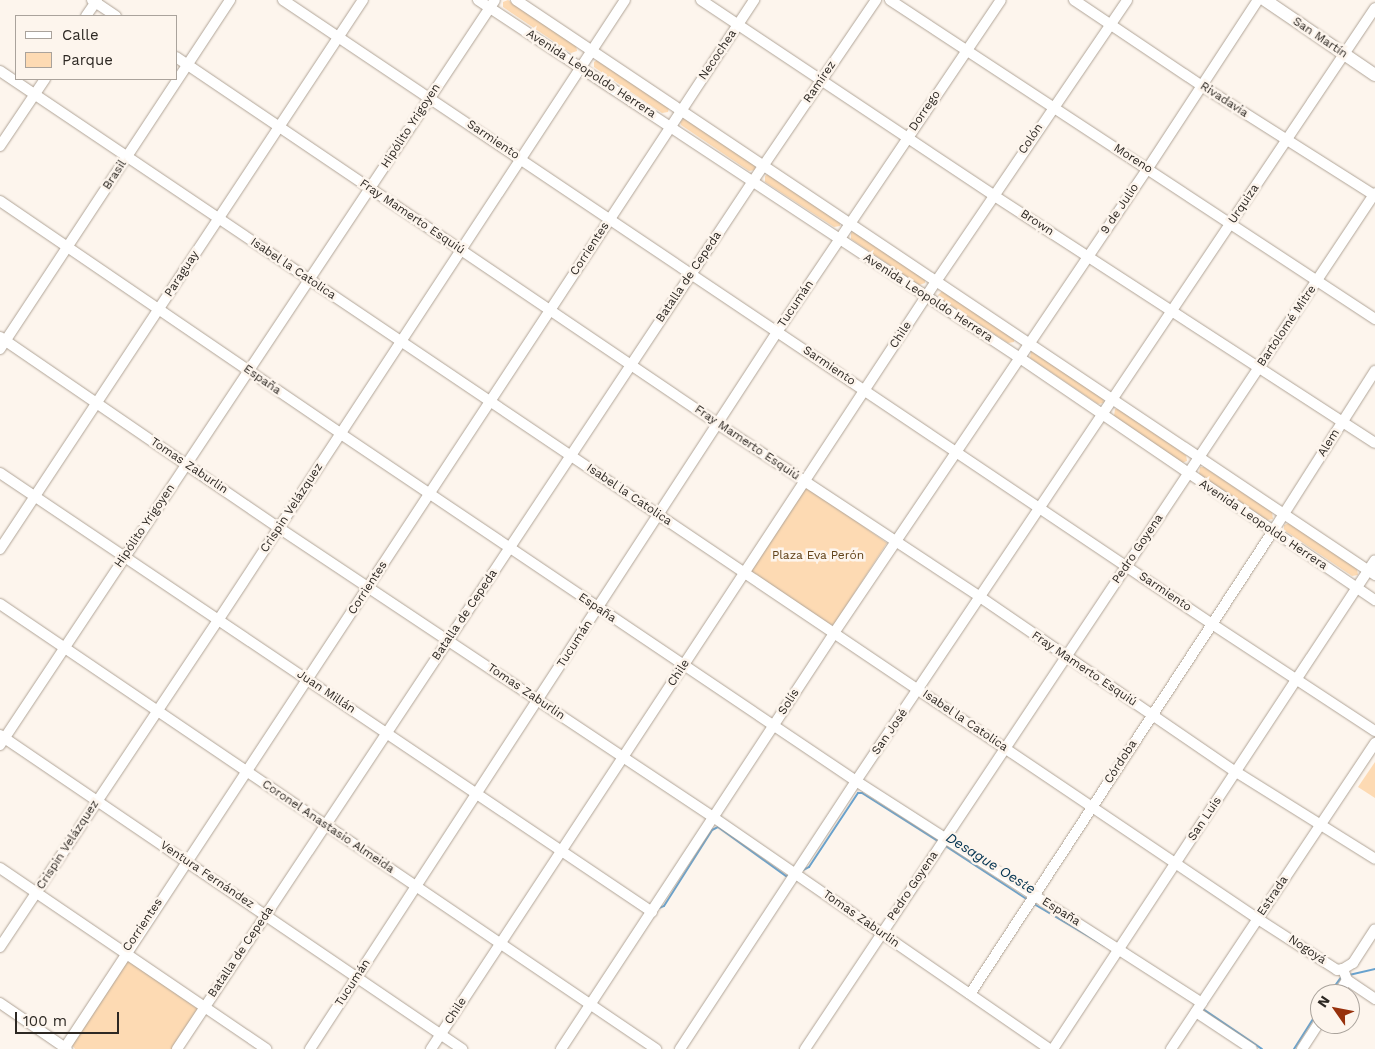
<!DOCTYPE html>
<meta charset="utf-8">
<style>
body{margin:0}
#map{position:relative;width:1375px;height:1049px;overflow:hidden;background:#fdf5ed;font-family:"Work Sans",sans-serif}
div>[style]{position:absolute}
[style*='--x']{left:calc(var(--x)*1px);top:calc(var(--y)*1px);width:calc(var(--w)*1px);rotate:calc(var(--a)*1deg)}
.green>*{inset:0;background:#fddab3}
.stream>*{height:2px;margin:-1px;padding:0 1px;transform-origin:1px;border-radius:1px;background:#68a2ce}
.roads{filter:drop-shadow(0 0 1px #b0a497) drop-shadow(0 0 1px #b0a497)}
.minor>*{height:10px;margin:-5px;padding:0 5px;transform-origin:5px;border-radius:5px;background:#fff}
.major>*{height:12px;margin:-6px;padding:0 6px;transform-origin:6px;border-radius:6px;background:#fff}
span{translate:-50% -50%;white-space:nowrap;text-align:center;line-height:1.15;-webkit-text-stroke:5px #fdf5ed;paint-order:stroke}
.street-label{font-size:12px;color:#2d2823}
.park-label{font-size:12px;color:#604117}
.water-label{font-size:14px;color:#023250;font-style:italic}
.legend{position:absolute;left:15px;top:15px;width:162px;height:65px;box-sizing:border-box;background:#fdf5ed;border:1px solid #aaa39c;margin:0;padding:6px 9px;list-style:none;font-size:15px;color:#2d2823}
.legend li{display:flex;align-items:center;gap:10px;height:25px}
.legend b{width:25px;border:1px solid #aaa39c}
.north{position:absolute;left:1310px;top:984px;width:50px;height:50px;box-sizing:border-box;background:#fdf5ed;border:1px solid #aaa39c;border-radius:50%;rotate:303deg;font-size:14px;font-weight:700;line-height:20px;text-align:center;color:#2d2823}
.north::after{content:'';display:block;margin:auto;width:18px;height:22px;background:#97310c;clip-path:polygon(50% 0,100% 100%,50% 72%,0 100%)}
.scale{position:absolute;left:15px;top:1012px;width:104px;height:22px;box-sizing:border-box;border:2px solid #2d2823;border-top:0;padding-left:6px;font-size:15px;line-height:18px;white-space:nowrap;color:#2d2823;-webkit-text-stroke:4px #fdf5ed;paint-order:stroke}
</style>
<div id="map">
<div class="green">
<i style="clip-path:polygon(508px 0,576px 45px,577px 51px,571px 53px,503px 7px,503px 2px)"></i>
<i style="clip-path:polygon(597px 60px,669px 108px,668px 112px,662px 113px,594px 67px,594px 62px)"></i>
<i style="clip-path:polygon(684px 118px,755px 164px,755px 170px,749px 171px,681px 125px,680px 122px)"></i>
<i style="clip-path:polygon(768px 174px,840px 220px,840px 226px,834px 227px,765px 182px,765px 176px)"></i>
<i style="clip-path:polygon(854px 231px,925px 278px,925px 283px,919px 285px,851px 239px,851px 233px)"></i>
<i style="clip-path:polygon(942px 291px,1014px 337px,1014px 342px,1008px 343px,940px 298px,938px 295px)"></i>
<i style="clip-path:polygon(1031px 351px,1103px 398px,1104px 403px,1098px 404px,1030px 358px)"></i>
<i style="clip-path:polygon(1115px 409px,1119px 409px,1186px 455px,1187px 461px,1182px 463px,1114px 416px)"></i>
<i style="clip-path:polygon(1200px 467px,1204px 467px,1272px 512px,1273px 519px,1267px 520px,1199px 474px)"></i>
<i style="clip-path:polygon(808px 487px,887px 543px,835px 623px,831px 626px,751px 571px,799px 490px)"></i>
<i style="clip-path:polygon(1289px 523px,1357px 569px,1358px 575px,1352px 576px,1284px 530px,1284px 525px)"></i>
<i style="clip-path:polygon(1375px 762px,1375px 798px,1358px 787px)"></i>
<i style="clip-path:polygon(128px 960px,198px 1009px,172px 1049px,75px 1049px,72px 1045px)"></i>
</div>
<div class="stream">
<i style="--x:944;--y:845;--w:100;--a:33.2"></i>
<i style="--x:803;--y:870;--w:7;--a:-27"></i>
<i style="--x:809;--y:867;--w:89;--a:-56.5"></i>
<i style="--x:858;--y:793;--w:4;--a:0"></i>
<i style="--x:862;--y:793;--w:90;--a:32.3"></i>
<i style="--x:1034;--y:904;--w:82;--a:30.6"></i>
<i style="--x:659;--y:908;--w:5;--a:-22"></i>
<i style="--x:664;--y:906;--w:90;--a:-57.7"></i>
<i style="--x:712;--y:830;--w:7;--a:-27"></i>
<i style="--x:718;--y:827;--w:84;--a:35.8"></i>
<i style="--x:786;--y:876;--w:4;--a:-14"></i>
<i style="--x:1349;--y:975;--w:27;--a:-13"></i>
<i style="--x:1329;--y:994;--w:22;--a:-54"></i>
<i style="--x:1203;--y:1009;--w:71;--a:34.1"></i>
<i style="--x:1294;--y:1049;--w:49;--a:-57.6"></i>
</div>
<div class="roads">
<div class="minor">
<i style="--x:92;--y:0;--w:29;--a:34"></i>
<i style="--x:283;--y:0;--w:1119;--a:33.89"></i>
<i style="--x:1212;--y:624;--w:195;--a:33.3"></i>
<i style="--x:478;--y:0;--w:650;--a:33.45"></i>
<i style="--x:1020;--y:358;--w:430;--a:34.3"></i>
<i style="--x:516;--y:0;--w:1034;--a:33.8"></i>
<i style="--x:701;--y:0;--w:351;--a:33.7"></i>
<i style="--x:993;--y:195;--w:455;--a:33"></i>
<i style="--x:890;--y:0;--w:581;--a:33.33"></i>
<i style="--x:1074;--y:0;--w:154;--a:33.9"></i>
<i style="--x:1202;--y:86;--w:205;--a:32.4"></i>
<i style="--x:86;--y:16;--w:19;--a:-55"></i>
<i style="--x:176;--y:57;--w:655;--a:34.1"></i>
<i style="--x:718;--y:424;--w:314;--a:33.4"></i>
<i style="--x:980;--y:597;--w:310;--a:34.4"></i>
<i style="--x:1236;--y:772;--w:164;--a:32"></i>
<i style="--x:0;--y:71;--w:1517;--a:33.98"></i>
<i style="--x:1258;--y:919;--w:94;--a:32.8"></i>
<i style="--x:1337;--y:970;--w:6;--a:-9"></i>
<i style="--x:0;--y:146;--w:81;--a:-56.1"></i>
<i style="--x:0;--y:201;--w:413;--a:34.3"></i>
<i style="--x:341;--y:434;--w:621;--a:33.97"></i>
<i style="--x:856;--y:781;--w:411;--a:32.7"></i>
<i style="--x:0;--y:337;--w:338;--a:34.4"></i>
<i style="--x:279;--y:528;--w:521;--a:33.66"></i>
<i style="--x:713;--y:817;--w:408;--a:34.6"></i>
<i style="--x:0;--y:349;--w:418;--a:-56.6"></i>
<i style="--x:0;--y:473;--w:786;--a:33.95"></i>
<i style="--x:0;--y:549;--w:658;--a:-56.53"></i>
<i style="--x:0;--y:604;--w:793;--a:34.15"></i>
<i style="--x:0;--y:735;--w:559;--a:34.2"></i>
<i style="--x:0;--y:745;--w:894;--a:-56.4"></i>
<i style="--x:0;--y:868;--w:322;--a:34.2"></i>
<i style="--x:0;--y:947;--w:394;--a:-56.3"></i>
<i style="--x:219;--y:619;--w:740;--a:-56.74"></i>
<i style="--x:1343;--y:969;--w:12;--a:-31"></i>
<i style="--x:1353;--y:963;--w:40;--a:-57.1"></i>
<i style="--x:1343;--y:969;--w:12;--a:70"></i>
<i style="--x:1347;--y:980;--w:34;--a:34"></i>
<i style="--x:970;--y:994;--w:553;--a:-56.8"></i>
<i style="--x:1273;--y:531;--w:190;--a:-57.5"></i>
<i style="--x:1338;--y:994;--w:17;--a:-57"></i>
<i style="--x:0;--y:1003;--w:81;--a:34.5"></i>
<i style="--x:1196;--y:1012;--w:67;--a:33.5"></i>
<i style="--x:64;--y:1049;--w:1256;--a:-56.66"></i>
<i style="--x:177;--y:1049;--w:1042;--a:-56.43"></i>
<i style="--x:753;--y:181;--w:219;--a:-55.8"></i>
<i style="--x:310;--y:1049;--w:856;--a:-56.92"></i>
<i style="--x:777;--y:332;--w:400;--a:-56"></i>
<i style="--x:431;--y:1049;--w:921;--a:-56.66"></i>
<i style="--x:937;--y:280;--w:338;--a:-55.8"></i>
<i style="--x:561;--y:1049;--w:498;--a:-56.7"></i>
<i style="--x:834;--y:633;--w:561;--a:-55.97"></i>
<i style="--x:1148;--y:168;--w:201;--a:-56.8"></i>
<i style="--x:680;--y:1049;--w:321;--a:-56.7"></i>
<i style="--x:856;--y:781;--w:931;--a:-56.12"></i>
<i style="--x:805;--y:1049;--w:1028;--a:-56.34"></i>
<i style="--x:1053;--y:1049;--w:585;--a:-56.64"></i>
<i style="--x:1171;--y:1049;--w:368;--a:-56.3"></i>
<i style="--x:1302;--y:1049;--w:33;--a:-57"></i>
</div>
<div class="major">
<i style="--x:1265;--y:0;--w:133;--a:34.3"></i>
</div>
</div>
<div class="street-label">
<span style="left:1320px;top:38px;rotate:34deg">San Martín</span>
<span style="left:718px;top:55px;rotate:-56deg">Necochea</span>
<span style="left:591px;top:74px;rotate:33deg">Avenida Leopoldo Herrera</span>
<span style="left:820px;top:82px;rotate:-56deg">Ramírez</span>
<span style="left:1224px;top:100px;rotate:33deg">Rivadavia</span>
<span style="left:925px;top:111px;rotate:-56deg">Dorrego</span>
<span style="left:411px;top:126px;rotate:-57deg">Hipólito Yrigoyen</span>
<span style="left:1031px;top:139px;rotate:-56deg">Colón</span>
<span style="left:493px;top:140px;rotate:34deg">Sarmiento</span>
<span style="left:1133px;top:159px;rotate:33deg">Moreno</span>
<span style="left:115px;top:175px;rotate:-57deg">Brasil</span>
<span style="left:1244px;top:204px;rotate:-56deg">Urquiza</span>
<span style="left:1120px;top:209px;rotate:-56deg">9 de Julio</span>
<span style="left:412px;top:217px;rotate:34deg">Fray Mamerto Esquiú</span>
<span style="left:1037px;top:223px;rotate:33deg">Brown</span>
<span style="left:590px;top:249px;rotate:-57deg">Corrientes</span>
<span style="left:293px;top:269px;rotate:34deg">Isabel la Catolica</span>
<span style="left:182px;top:274px;rotate:-57deg">Paraguay</span>
<span style="left:689px;top:277px;rotate:-56deg">Batalla de Cepeda</span>
<span style="left:928px;top:298px;rotate:33deg">Avenida Leopoldo Herrera</span>
<span style="left:796px;top:304px;rotate:-56deg">Tucumán</span>
<span style="left:1287px;top:326px;rotate:-56deg">Bartolomé Mitre</span>
<span style="left:901px;top:335px;rotate:-57deg">Chile</span>
<span style="left:829px;top:366px;rotate:34deg">Sarmiento</span>
<span style="left:262px;top:380px;rotate:35deg">España</span>
<span style="left:747px;top:443px;rotate:34deg">Fray Mamerto Esquiú</span>
<span style="left:1329px;top:443px;rotate:-58deg">Alem</span>
<span style="left:189px;top:466px;rotate:34deg">Tomas Zaburlin</span>
<span style="left:629px;top:495px;rotate:34deg">Isabel la Catolica</span>
<span style="left:292px;top:508px;rotate:-57deg">Crispin Velázquez</span>
<span style="left:1263px;top:525px;rotate:34deg">Avenida Leopoldo Herrera</span>
<span style="left:145px;top:526px;rotate:-56deg">Hipólito Yrigoyen</span>
<span style="left:1138px;top:549px;rotate:-56deg">Pedro Goyena</span>
<span style="left:368px;top:588px;rotate:-57deg">Corrientes</span>
<span style="left:1165px;top:592px;rotate:34deg">Sarmiento</span>
<span style="left:597px;top:608px;rotate:34deg">España</span>
<span style="left:465px;top:615px;rotate:-56deg">Batalla de Cepeda</span>
<span style="left:575px;top:644px;rotate:-57deg">Tucumán</span>
<span style="left:1084px;top:669px;rotate:34deg">Fray Mamerto Esquiú</span>
<span style="left:679px;top:673px;rotate:-57deg">Chile</span>
<span style="left:326px;top:692px;rotate:34deg">Juan Millán</span>
<span style="left:526px;top:692px;rotate:34deg">Tomas Zaburlin</span>
<span style="left:789px;top:702px;rotate:-57deg">Solís</span>
<span style="left:965px;top:721px;rotate:34deg">Isabel la Catolica</span>
<span style="left:890px;top:732px;rotate:-55deg">San José</span>
<span style="left:1121px;top:762px;rotate:-57deg">Córdoba</span>
<span style="left:1205px;top:819px;rotate:-56deg">San Luis</span>
<span style="left:328px;top:827px;rotate:34deg">Coronel Anastasio Almeida</span>
<span style="left:68px;top:845px;rotate:-57deg">Crispin Velázquez</span>
<span style="left:207px;top:875px;rotate:34deg">Ventura Fernández</span>
<span style="left:913px;top:886px;rotate:-56deg">Pedro Goyena</span>
<span style="left:1273px;top:896px;rotate:-56deg">Estrada</span>
<span style="left:1061px;top:912px;rotate:32deg">España</span>
<span style="left:861px;top:919px;rotate:35deg">Tomas Zaburlin</span>
<span style="left:143px;top:925px;rotate:-56deg">Corrientes</span>
<span style="left:1307px;top:950px;rotate:33deg">Nogoyá</span>
<span style="left:241px;top:952px;rotate:-56deg">Batalla de Cepeda</span>
<span style="left:353px;top:983px;rotate:-57deg">Tucumán</span>
<span style="left:456px;top:1011px;rotate:-57deg">Chile</span>
</div>
<div class="park-label">
<span style="left:818px;top:556px">Plaza Eva Perón</span>
</div>
<div class="water-label">
<span style="left:991px;top:863px;rotate:32deg">Desague Oeste</span>
</div>
<ul class="legend">
<li><b style="height:6px;background:#fff"></b>Calle</li>
<li><b style="height:14px;background:#fddab3"></b>Parque</li>
</ul>
<div class="north">N</div>
<div class="scale">100 m</div>
</div>
